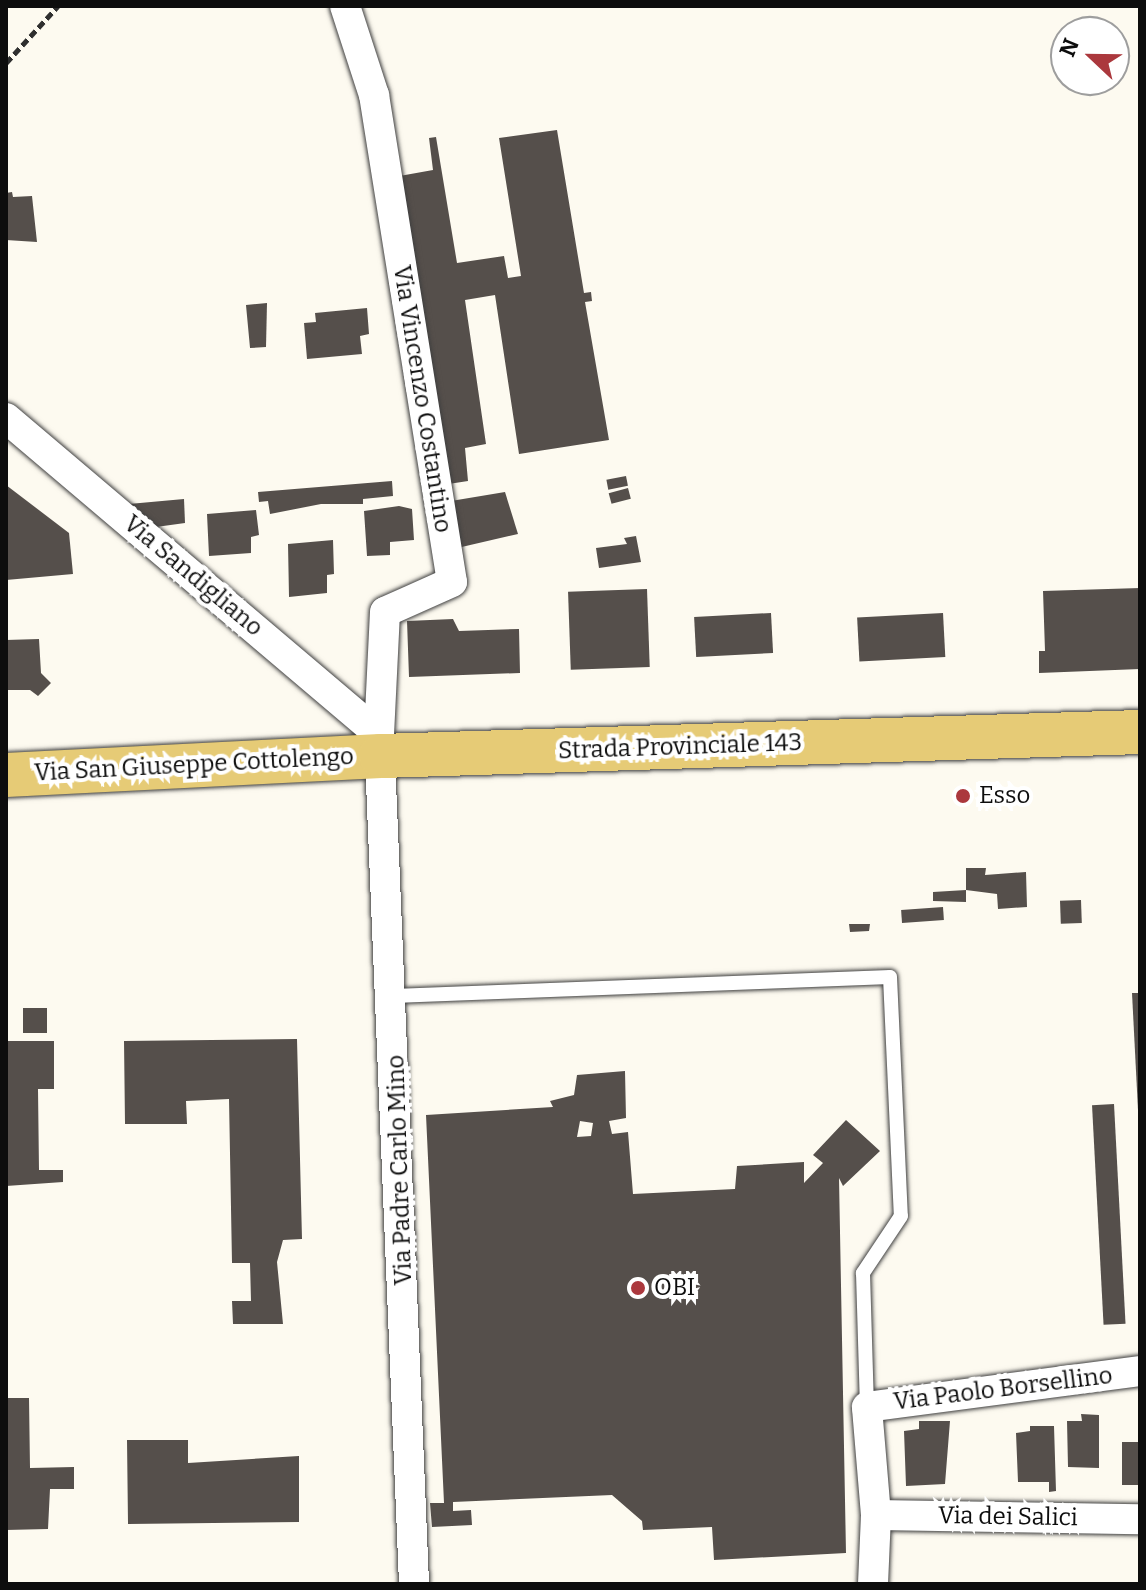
<!DOCTYPE html>
<style>
body{margin:0}
#map{position:relative;width:1146px;height:1590px;overflow:hidden;background:#fdfaf0;font-family:Bitter,serif}
div>[style]{position:absolute}
[style*='--x']{left:calc(var(--x)*1px);top:calc(var(--y)*1px);width:calc(var(--w)*1px);rotate:calc(var(--a)*1deg)}
.building>*{inset:0;background:#554f4b;transform-origin:0 0}
.path>*{height:5px;margin-top:-2.5px;transform-origin:0;background:repeating-linear-gradient(90deg,#2f2f2f 0 8px,transparent 0 12px)}
.roads{filter:drop-shadow(0 0 2px #404040) drop-shadow(0 0 2px #404040)}
.lane>*{height:14px;margin:-7px;padding:0 7px;transform-origin:7px;border-radius:7px;background:#fff}
.street>*{height:30px;margin:-15px;padding:0 15px;transform-origin:15px;border-radius:15px;background:#fff}
.primary>*{height:44px;margin:-22px;padding:0 22px;transform-origin:22px;border-radius:22px;background:#e6cb76}
.dots>*{width:22px;height:22px;translate:-50% -50%;box-sizing:border-box;border:4px solid #fff;border-radius:50%}
span{translate:-50% -50%;white-space:nowrap;text-align:center;line-height:1.15;-webkit-text-stroke:8px #fff;paint-order:stroke}
.street-label{font-size:24px;color:#0d0d0d}
.poi-label{font-size:24px;color:#0d0d0d}
.left{translate:0 -50%;text-align:left}
.frame{position:absolute;inset:0;border:8px solid #0d0d0d;pointer-events:none}
.north{position:absolute;left:1050px;top:16px;width:80px;height:80px;box-sizing:border-box;background:#fff;border:2px solid #9e9e9e;border-radius:50%;rotate:292deg;font-size:22px;font-weight:700;line-height:32px;text-align:center;color:#0d0d0d}
.north::after{content:'';display:block;margin:auto;width:28px;height:36px;background:#ab383d;clip-path:polygon(50% 0,100% 100%,50% 72%,0 100%)}
</style>
<div id="map">
<div class="building">
<i style="clip-path:polygon(557px 130px,584px 293px,591px 292px,592px 301px,585px 302px,609px 440px,519px 454px,495px 295px,465px 300px,486px 444px,465px 448px,468px 481px,442px 485px,394px 177px,433px 170px,429px 138px,436px 137px,457px 263px,504px 256px,508px 278px,521px 276px,499px 138px)"></i>
<i style="clip-path:polygon(12px 192px,13px 197px,32px 196px,37px 242px,6px 240px,6px 193px)"></i>
<i style="clip-path:polygon(267px 303px,266px 347px,250px 348px,246px 305px)"></i>
<i style="clip-path:polygon(367px 308px,369px 334px,360px 336px,362px 354px,307px 359px,304px 323px,316px 322px,315px 313px)"></i>
<i style="left:626px;top:476px;width:10px;height:20px;rotate:79deg"></i>
<i style="clip-path:polygon(392px 481px,393px 496px,363px 499px,363px 504px,321px 504px,270px 514px,268px 501px,259px 502px,258px 492px)"></i>
<i style="clip-path:polygon(6px 485px,69px 533px,73px 574px,6px 580px)"></i>
<i style="left:628px;top:488px;width:11px;height:20px;rotate:75deg"></i>
<i style="clip-path:polygon(505px 492px,518px 534px,453px 549px,445px 502px)"></i>
<i style="clip-path:polygon(184px 499px,185px 523px,156px 527px,118px 505px)"></i>
<i style="clip-path:polygon(399px 506px,412px 509px,414px 540px,390px 542px,390px 555px,367px 556px,364px 511px)"></i>
<i style="clip-path:polygon(256px 510px,259px 535px,251px 537px,251px 553px,209px 556px,207px 514px)"></i>
<i style="clip-path:polygon(636px 536px,641px 562px,599px 568px,596px 548px,627px 544px,624px 538px)"></i>
<i style="clip-path:polygon(333px 540px,334px 574px,327px 575px,327px 593px,289px 597px,288px 544px)"></i>
<i style="clip-path:polygon(1140px 588px,1140px 669px,1039px 673px,1039px 651px,1045px 651px,1043px 591px)"></i>
<i style="left:647px;top:589px;width:78px;height:79px;rotate:88deg"></i>
<i style="left:771px;top:613px;width:40px;height:77px;rotate:87deg"></i>
<i style="left:943px;top:613px;width:44px;height:86px;rotate:87deg"></i>
<i style="clip-path:polygon(453px 619px,459px 631px,519px 629px,520px 673px,409px 677px,407px 621px)"></i>
<i style="clip-path:polygon(39px 639px,41px 673px,51px 683px,38px 696px,30px 690px,6px 690px,6px 640px)"></i>
<i style="clip-path:polygon(966px 868px,986px 868px,985px 875px,1026px 872px,1027px 907px,998px 909px,997px 894px,966px 890px)"></i>
<i style="clip-path:polygon(966px 890px,966px 902px,933px 901px,933px 892px)"></i>
<i style="left:1081px;top:900px;width:23px;height:21px;rotate:88deg"></i>
<i style="left:943px;top:907px;width:13px;height:42px;rotate:86deg"></i>
<i style="clip-path:polygon(849px 924px,870px 924px,869px 931px,850px 932px)"></i>
<i style="clip-path:polygon(1132px 993px,1140px 993px,1140px 1110px,1138px 1110px)"></i>
<i style="left:23px;top:1008px;width:24px;height:25px"></i>
<i style="clip-path:polygon(297px 1039px,302px 1239px,283px 1240px,277px 1262px,283px 1324px,233px 1324px,232px 1301px,251px 1301px,250px 1263px,232px 1263px,229px 1099px,186px 1101px,187px 1124px,125px 1124px,124px 1041px)"></i>
<i style="clip-path:polygon(6px 1041px,54px 1041px,54px 1089px,38px 1089px,39px 1170px,63px 1170px,63px 1182px,6px 1186px)"></i>
<i style="clip-path:polygon(evenodd,625px 1071px,626px 1118px,609px 1121px,612px 1134px,628px 1132px,633px 1194px,735px 1189px,737px 1166px,804px 1162px,804px 1183px,823px 1163px,813px 1155px,846px 1120px,880px 1151px,843px 1186px,839px 1178px,846px 1553px,714px 1560px,712px 1527px,643px 1530px,642px 1521px,612px 1495px,453px 1502px,453px 1511px,471px 1510px,472px 1525px,432px 1527px,430px 1503px,444px 1503px,426px 1115px,553px 1107px,550px 1101px,574px 1095px,577px 1075px,625px 1071px,580px 1121px,593px 1123px,591px 1136px,577px 1137px,580px 1121px)"></i>
<i style="left:1114px;top:1104px;width:220px;height:22px;rotate:87deg"></i>
<i style="clip-path:polygon(6px 1398px,29px 1398px,30px 1468px,74px 1467px,74px 1489px,50px 1489px,48px 1529px,6px 1530px)"></i>
<i style="clip-path:polygon(1081px 1414px,1099px 1415px,1099px 1468px,1068px 1467px,1067px 1421px,1082px 1421px)"></i>
<i style="clip-path:polygon(919px 1421px,950px 1421px,945px 1484px,906px 1486px,904px 1431px,919px 1429px)"></i>
<i style="clip-path:polygon(1030px 1426px,1054px 1426px,1056px 1491px,1049px 1492px,1049px 1482px,1018px 1482px,1016px 1433px,1030px 1431px)"></i>
<i style="clip-path:polygon(127px 1440px,188px 1440px,188px 1463px,299px 1456px,299px 1522px,128px 1524px)"></i>
<i style="left:1140px;top:1442px;width:43px;height:18px;rotate:90deg"></i>
</div>
<div class="path">
<i style="--x:6;--y:63;--w:77;--a:-47.6"></i>
</div>
<div class="roads">
<div class="lane">
<i style="--x:394;--y:996;--w:496;--a:-2.2"></i>
<i style="--x:890;--y:977;--w:239;--a:87.4"></i>
<i style="--x:901;--y:1216;--w:69;--a:123.7"></i>
<i style="--x:863;--y:1273;--w:134;--a:88.3"></i>
</div>
<div class="street">
<i style="--x:345;--y:6;--w:94;--a:72"></i>
<i style="--x:374;--y:95;--w:493;--a:80.9"></i>
<i style="--x:452;--y:582;--w:73;--a:155.9"></i>
<i style="--x:385;--y:612;--w:122;--a:92.8"></i>
<i style="--x:379;--y:734;--w:851;--a:87.64"></i>
<i style="--x:6;--y:418;--w:489;--a:40.3"></i>
<i style="--x:876;--y:1515;--w:264;--a:0.9"></i>
<i style="--x:873;--y:1584;--w:69;--a:-87.5"></i>
<i style="--x:876;--y:1515;--w:108;--a:-94.8"></i>
<i style="--x:867;--y:1407;--w:275;--a:-7.5"></i>
</div>
<div class="primary">
<i style="--x:6;--y:775;--w:375;--a:-2.9"></i>
<i style="--x:381;--y:756;--w:759;--a:-1.81"></i>
</div>
</div>
<div class="dots">
<i style="left:963px;top:796px;background:#ab383d"></i>
<i style="left:638px;top:1288px;background:#ab383d"></i>
</div>
<div class="street-label">
<span style="left:422px;top:399px;rotate:81deg">Via Vincenzo Costantino</span>
<span style="left:193px;top:576px;rotate:40deg">Via Sandigliano</span>
<span style="left:680px;top:747px;rotate:-2deg">Strada Provinciale 143</span>
<span style="left:194px;top:765px;rotate:-3deg">Via San Giuseppe Cottolengo</span>
<span style="left:400px;top:1170px;rotate:-92deg">Via Padre Carlo Mino</span>
<span style="left:1003px;top:1389px;rotate:-7deg">Via Paolo Borsellino</span>
<span style="left:1008px;top:1517px;rotate:1deg">Via dei Salici</span>
</div>
<div class="poi-label">
<span class="left" style="left:979px;top:796px">Esso</span>
<span class="left" style="left:654px;top:1288px">OBI</span>
</div>
<div class="frame"></div>
<div class="north">N</div>
</div>
